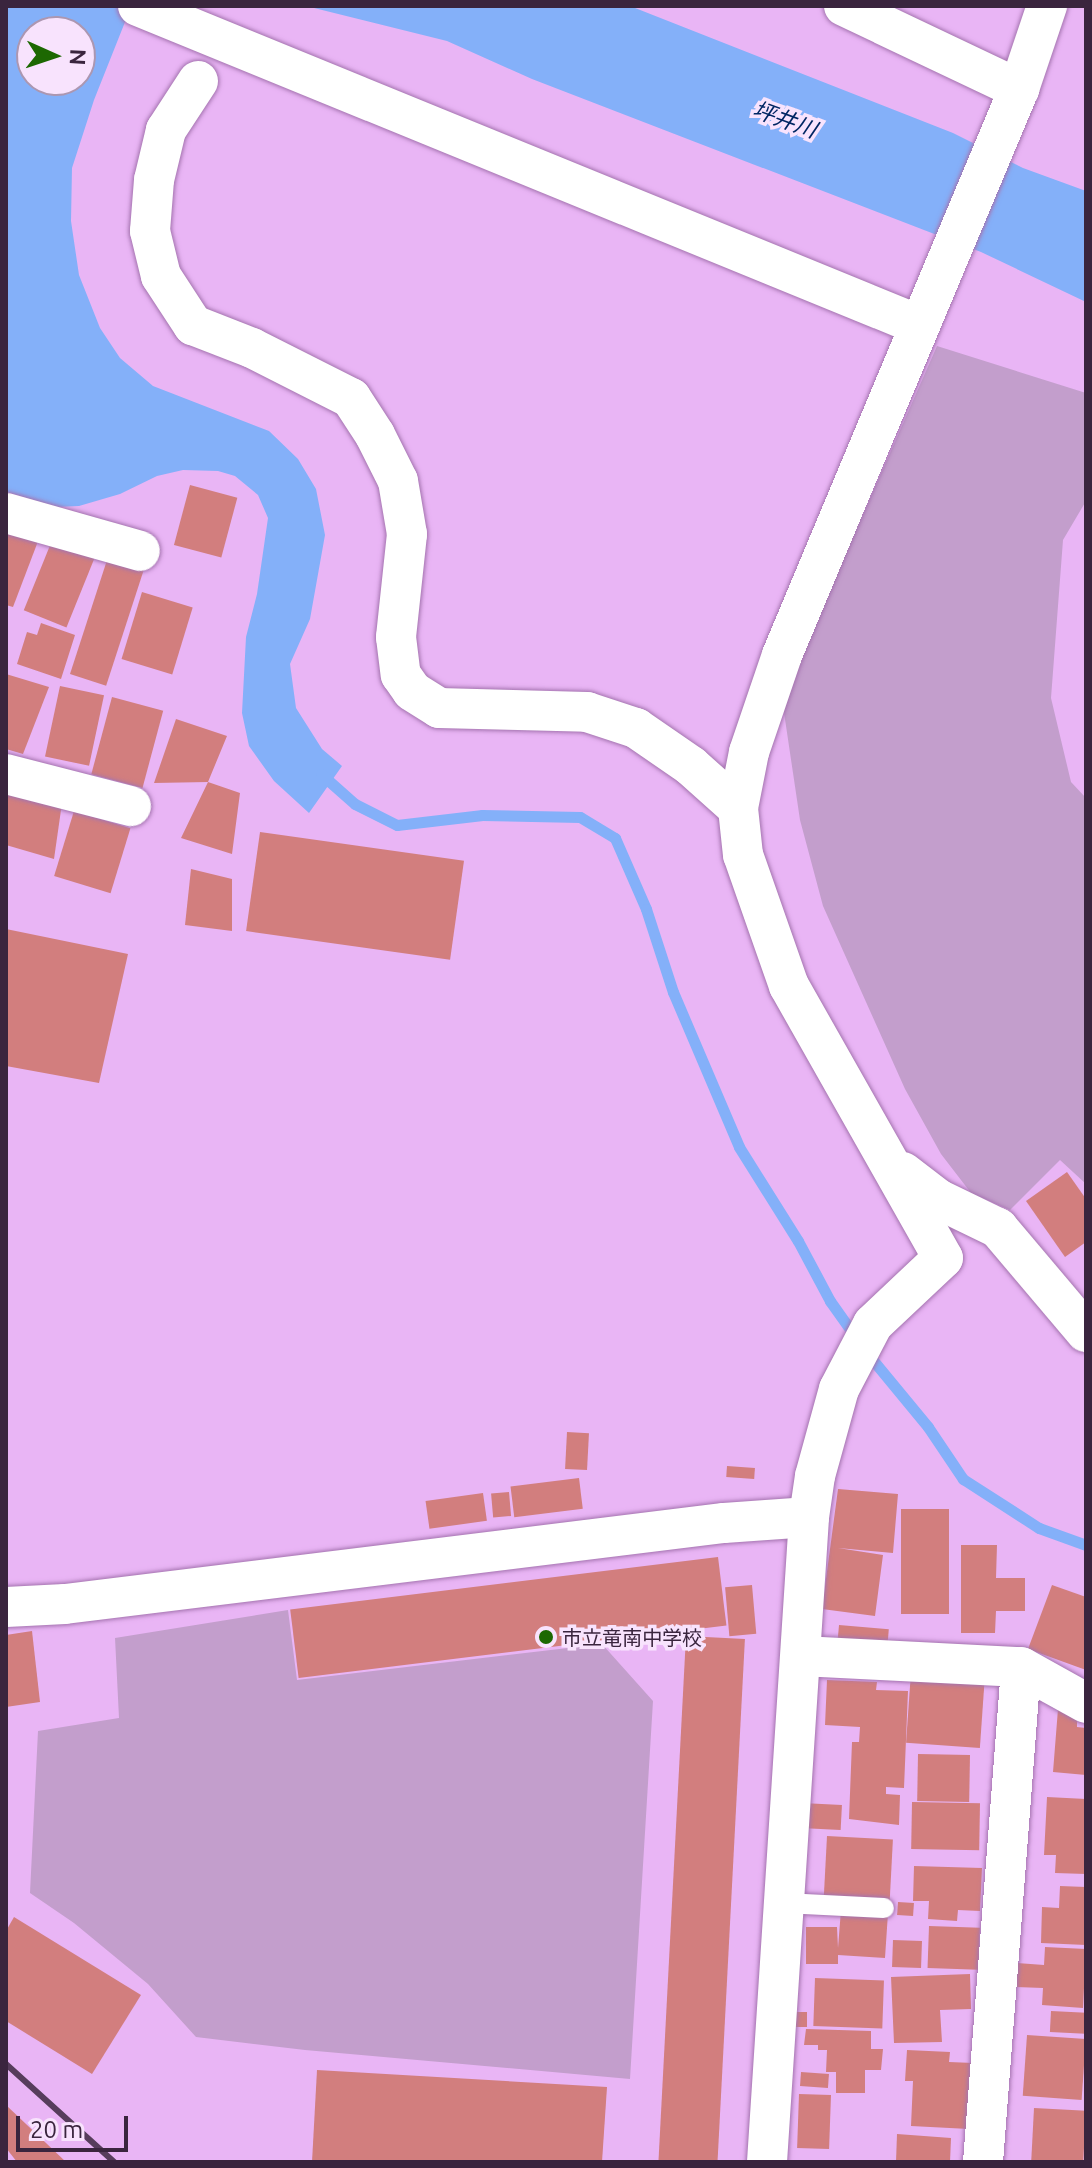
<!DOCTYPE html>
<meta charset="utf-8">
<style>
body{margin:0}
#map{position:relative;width:1092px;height:2168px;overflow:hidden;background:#e9b5f5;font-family:Ubuntu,"Noto Sans JP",sans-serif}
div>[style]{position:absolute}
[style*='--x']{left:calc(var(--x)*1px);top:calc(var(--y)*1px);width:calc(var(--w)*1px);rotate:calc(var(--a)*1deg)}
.green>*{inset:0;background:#c39ecc}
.water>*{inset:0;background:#84b0f9}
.stream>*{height:11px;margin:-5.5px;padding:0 5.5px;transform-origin:5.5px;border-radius:5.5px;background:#84b0f9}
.building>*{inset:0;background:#d27e7e;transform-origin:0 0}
.roads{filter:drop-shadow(0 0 2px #a473af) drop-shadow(0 0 2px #a473af)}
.lane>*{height:20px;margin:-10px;padding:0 10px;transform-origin:10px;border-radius:10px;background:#fff}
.street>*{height:40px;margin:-20px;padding:0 20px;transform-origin:20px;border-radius:20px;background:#fff}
.rail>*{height:6px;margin:-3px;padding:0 3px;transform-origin:3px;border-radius:3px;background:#573d5c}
.dots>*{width:22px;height:22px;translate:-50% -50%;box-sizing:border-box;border:4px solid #f8e3fd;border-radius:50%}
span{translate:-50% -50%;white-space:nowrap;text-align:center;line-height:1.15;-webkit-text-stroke:7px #f8e3fd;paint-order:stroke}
.poi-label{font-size:20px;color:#3a253e}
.left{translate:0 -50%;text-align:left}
.water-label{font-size:22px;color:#002663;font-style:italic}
.frame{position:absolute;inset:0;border:8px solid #3a253e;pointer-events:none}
.north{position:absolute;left:16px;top:16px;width:80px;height:80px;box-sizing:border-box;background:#f8e3fd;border:2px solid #ac97b1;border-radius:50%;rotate:93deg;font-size:22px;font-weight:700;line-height:32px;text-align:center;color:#3a253e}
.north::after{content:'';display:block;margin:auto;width:28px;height:36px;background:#1d6802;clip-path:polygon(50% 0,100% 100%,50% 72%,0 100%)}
.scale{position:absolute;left:16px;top:2116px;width:112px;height:36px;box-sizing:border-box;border:4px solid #3a253e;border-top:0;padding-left:10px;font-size:24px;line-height:28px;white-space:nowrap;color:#3a253e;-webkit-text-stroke:6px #f8e3fd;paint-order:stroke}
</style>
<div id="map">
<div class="green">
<i style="clip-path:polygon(937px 346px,1086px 393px,1086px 501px,1063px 540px,1051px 698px,1071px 782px,1086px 798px,1086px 1184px,1060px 1160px,1010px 1210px,971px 1193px,941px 1154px,905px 1089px,823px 906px,800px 820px,782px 699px)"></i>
<i style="clip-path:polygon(288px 1610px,297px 1680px,602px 1644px,653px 1701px,630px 2079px,305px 2050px,196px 2037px,148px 1984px,74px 1923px,30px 1893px,38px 1731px,119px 1718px,115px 1638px)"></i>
</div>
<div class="water">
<i style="clip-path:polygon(evenodd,6px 6px,127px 6px,127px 17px,94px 100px,72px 168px,71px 221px,79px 275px,100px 328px,120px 358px,153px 386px,269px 431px,298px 459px,316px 489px,325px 535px,310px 619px,290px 664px,296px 708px,322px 749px,342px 766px,309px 813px,274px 781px,249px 746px,242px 713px,246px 637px,257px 594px,268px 518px,258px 495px,235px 476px,218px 471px,183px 470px,157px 476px,120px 494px,79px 506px,57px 507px,6px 492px,6px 6px,32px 32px,80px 32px,80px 80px,32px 80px,32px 32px)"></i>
<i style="clip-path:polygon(306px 6px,630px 6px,953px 133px,1023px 168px,1086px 191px,1086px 302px,981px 252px,532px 79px,447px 41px)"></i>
</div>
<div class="stream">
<i style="--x:321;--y:774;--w:45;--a:41.4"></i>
<i style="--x:355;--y:804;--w:47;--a:26.6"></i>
<i style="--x:397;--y:825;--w:86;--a:-6.7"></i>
<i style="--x:482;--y:815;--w:98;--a:1.2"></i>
<i style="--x:580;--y:817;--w:41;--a:31"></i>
<i style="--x:615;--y:838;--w:77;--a:66.4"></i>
<i style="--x:646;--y:909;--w:87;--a:72"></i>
<i style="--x:673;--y:992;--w:168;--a:66.9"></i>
<i style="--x:739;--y:1147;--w:111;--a:57.9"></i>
<i style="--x:798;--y:1241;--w:68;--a:61.9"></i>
<i style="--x:830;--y:1301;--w:47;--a:54.6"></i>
<i style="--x:867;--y:1353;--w:96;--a:50.5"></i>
<i style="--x:928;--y:1427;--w:63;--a:56.1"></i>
<i style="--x:963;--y:1479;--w:90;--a:32.8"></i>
<i style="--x:1039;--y:1528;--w:50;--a:19.9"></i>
</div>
<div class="building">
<i style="left:190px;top:485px;width:49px;height:62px;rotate:15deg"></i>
<i style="clip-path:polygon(6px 525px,40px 536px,13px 607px,6px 605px)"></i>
<i style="left:53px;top:538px;width:46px;height:78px;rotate:22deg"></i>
<i style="left:108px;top:557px;width:38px;height:123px;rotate:18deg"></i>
<i style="left:142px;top:592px;width:53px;height:70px;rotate:17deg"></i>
<i style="clip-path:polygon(41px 623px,75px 635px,61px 679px,17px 664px,27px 632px,37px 635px)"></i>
<i style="clip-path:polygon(6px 674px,49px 687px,23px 754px,6px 749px)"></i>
<i style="left:60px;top:686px;width:45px;height:72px;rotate:12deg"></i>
<i style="left:112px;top:697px;width:53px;height:80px;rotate:15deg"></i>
<i style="clip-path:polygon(176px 719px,227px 736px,208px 782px,240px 793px,232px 854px,181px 838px,208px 782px,154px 783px)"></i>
<i style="clip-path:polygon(6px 789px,62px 803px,54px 859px,6px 845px)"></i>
<i style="left:74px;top:811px;width:59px;height:68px;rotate:17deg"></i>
<i style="left:260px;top:832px;width:206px;height:100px;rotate:8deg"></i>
<i style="clip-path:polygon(191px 869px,232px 879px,232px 931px,185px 925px)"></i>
<i style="clip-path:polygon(6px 929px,128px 954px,99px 1083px,6px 1066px)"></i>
<i style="clip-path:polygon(1067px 1172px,1086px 1199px,1086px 1242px,1065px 1257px,1026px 1201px)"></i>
<i style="left:567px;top:1432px;width:22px;height:37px;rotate:3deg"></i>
<i style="left:727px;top:1466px;width:28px;height:11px;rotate:4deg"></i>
<i style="left:579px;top:1478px;width:31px;height:69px;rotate:83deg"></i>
<i style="clip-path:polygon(838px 1489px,898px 1494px,893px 1553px,838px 1548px,883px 1555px,875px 1616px,822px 1609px)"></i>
<i style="left:509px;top:1492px;width:24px;height:18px;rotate:85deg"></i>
<i style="left:483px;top:1493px;width:28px;height:58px;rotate:82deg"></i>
<i style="left:901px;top:1509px;width:48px;height:105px"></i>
<i style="clip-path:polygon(961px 1545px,997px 1545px,996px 1578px,1025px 1578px,1025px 1611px,996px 1611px,995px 1633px,961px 1633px)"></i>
<i style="left:718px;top:1557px;width:69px;height:431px;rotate:83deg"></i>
<i style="left:752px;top:1585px;width:49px;height:27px;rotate:85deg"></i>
<i style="clip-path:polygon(1052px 1585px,1086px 1597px,1086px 1670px,1028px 1649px)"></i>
<i style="left:839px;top:1625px;width:50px;height:24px;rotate:5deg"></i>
<i style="clip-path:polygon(32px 1631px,40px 1702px,6px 1707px,6px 1635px)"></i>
<i style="left:686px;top:1636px;width:59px;height:527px;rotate:3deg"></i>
<i style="left:911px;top:1672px;width:74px;height:71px;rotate:4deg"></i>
<i style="clip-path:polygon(827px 1680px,877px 1682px,876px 1690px,908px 1691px,904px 1788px,886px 1787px,886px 1794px,900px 1795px,899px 1825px,849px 1819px,852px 1742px,859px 1742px,860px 1727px,825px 1725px)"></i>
<i style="clip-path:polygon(1058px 1709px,1077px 1711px,1077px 1727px,1086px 1728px,1086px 1775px,1053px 1772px)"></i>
<i style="left:918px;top:1754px;width:52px;height:47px;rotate:1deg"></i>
<i style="clip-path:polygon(1047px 1797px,1086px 1799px,1086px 1874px,1055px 1873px,1056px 1855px,1044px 1855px)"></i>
<i style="left:912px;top:1802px;width:68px;height:47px;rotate:1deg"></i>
<i style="left:802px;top:1803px;width:40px;height:25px;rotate:3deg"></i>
<i style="left:827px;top:1836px;width:66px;height:63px;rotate:3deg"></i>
<i style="clip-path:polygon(914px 1866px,982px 1868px,980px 1911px,958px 1910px,957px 1921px,928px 1919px,929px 1901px,913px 1901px)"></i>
<i style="clip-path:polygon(1060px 1886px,1086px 1887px,1086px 1945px,1041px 1943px,1042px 1907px,1059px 1908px)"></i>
<i style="left:898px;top:1902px;width:16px;height:13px;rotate:4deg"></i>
<i style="clip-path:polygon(841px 1910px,888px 1913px,885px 1958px,838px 1955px,838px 1964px,806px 1964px,806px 1927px,837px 1927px,838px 1948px)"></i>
<i style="clip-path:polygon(14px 1917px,141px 1995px,92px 2074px,6px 2021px,6px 1931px)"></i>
<i style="left:929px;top:1926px;width:51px;height:42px;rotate:2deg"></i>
<i style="left:893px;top:1940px;width:29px;height:27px;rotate:2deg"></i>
<i style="clip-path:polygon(1045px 1947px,1086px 1949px,1083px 2008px,1042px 2005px,1043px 1988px,1016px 1987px,1017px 1963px,1044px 1965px)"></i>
<i style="clip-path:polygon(970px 1974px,971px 2009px,940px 2010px,942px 2042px,894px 2043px,891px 1977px)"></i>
<i style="left:815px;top:1978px;width:69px;height:48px;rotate:2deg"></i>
<i style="left:1051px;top:2011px;width:35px;height:21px;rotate:3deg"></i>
<i style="left:796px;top:2012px;width:11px;height:15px"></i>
<i style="clip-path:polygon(806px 2029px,871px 2031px,871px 2049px,883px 2049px,881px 2070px,865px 2070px,865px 2093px,836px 2093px,836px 2072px,826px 2072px,827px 2050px,818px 2050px,818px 2045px,804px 2045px)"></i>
<i style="left:1027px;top:2035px;width:59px;height:61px;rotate:4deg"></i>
<i style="clip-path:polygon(907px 2050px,950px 2052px,949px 2062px,973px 2063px,969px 2129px,911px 2126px,913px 2081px,905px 2081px)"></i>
<i style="clip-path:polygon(317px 2070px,607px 2087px,602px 2162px,312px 2162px)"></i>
<i style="left:801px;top:2072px;width:28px;height:14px;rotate:4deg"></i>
<i style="left:799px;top:2094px;width:32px;height:54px;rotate:2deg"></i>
<i style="clip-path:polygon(6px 2105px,66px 2162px,17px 2162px,6px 2148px)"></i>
<i style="left:1034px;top:2108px;width:52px;height:54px;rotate:3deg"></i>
<i style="clip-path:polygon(897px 2134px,951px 2138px,950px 2162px,896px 2162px)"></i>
</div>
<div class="roads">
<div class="lane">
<i style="--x:784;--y:1903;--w:100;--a:2.9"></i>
</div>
<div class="street">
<i style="--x:138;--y:6;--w:844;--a:22.22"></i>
<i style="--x:844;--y:6;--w:194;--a:25.4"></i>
<i style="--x:198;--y:81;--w:59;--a:123.1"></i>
<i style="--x:166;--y:130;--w:51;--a:103.5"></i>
<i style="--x:154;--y:180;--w:51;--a:94.5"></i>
<i style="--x:150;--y:231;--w:46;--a:76.3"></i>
<i style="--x:161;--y:276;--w:59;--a:56.9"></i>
<i style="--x:193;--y:325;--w:63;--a:21.3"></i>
<i style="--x:252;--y:348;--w:111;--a:26.8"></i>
<i style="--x:351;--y:398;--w:44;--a:57"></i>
<i style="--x:375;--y:435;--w:51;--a:63.4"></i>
<i style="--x:398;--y:481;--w:54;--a:80.4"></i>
<i style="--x:407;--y:534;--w:104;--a:96.1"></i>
<i style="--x:396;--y:637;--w:38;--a:83"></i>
<i style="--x:401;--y:675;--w:19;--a:55"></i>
<i style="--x:412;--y:691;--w:32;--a:32"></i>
<i style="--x:439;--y:708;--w:148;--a:1.5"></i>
<i style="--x:587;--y:712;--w:52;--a:18.1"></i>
<i style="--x:636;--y:728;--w:67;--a:34.6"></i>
<i style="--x:691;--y:766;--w:63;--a:41.8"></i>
<i style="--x:6;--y:513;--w:139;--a:15.8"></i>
<i style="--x:6;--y:774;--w:129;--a:14.4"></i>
<i style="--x:903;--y:1172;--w:44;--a:37.6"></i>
<i style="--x:938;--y:1199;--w:67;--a:25.8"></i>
<i style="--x:998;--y:1228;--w:136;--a:49.8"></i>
<i style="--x:6;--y:1607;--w:59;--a:-2.9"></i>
<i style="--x:65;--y:1604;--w:664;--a:-7.01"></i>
<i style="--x:724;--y:1523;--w:85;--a:-4"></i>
<i style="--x:801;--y:1656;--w:220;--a:2.9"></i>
<i style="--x:1021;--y:1667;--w:74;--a:29"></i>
<i style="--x:767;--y:2162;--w:646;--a:-86.27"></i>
<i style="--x:809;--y:1517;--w:41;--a:-81.7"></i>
<i style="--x:815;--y:1476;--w:90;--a:-74.6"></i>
<i style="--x:839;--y:1389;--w:73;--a:-62.4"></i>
<i style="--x:873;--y:1324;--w:96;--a:-43.3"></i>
<i style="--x:943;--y:1258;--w:313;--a:-119.5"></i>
<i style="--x:789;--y:986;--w:139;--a:-109.3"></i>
<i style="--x:743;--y:855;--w:47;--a:-96.1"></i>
<i style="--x:738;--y:808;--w:57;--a:-78.9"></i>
<i style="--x:749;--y:752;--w:102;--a:-71.2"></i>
<i style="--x:782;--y:655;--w:614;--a:-67.28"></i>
<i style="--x:1019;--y:89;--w:88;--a:-71.4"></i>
<i style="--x:983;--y:2162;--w:496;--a:-85.6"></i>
</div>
</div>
<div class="rail">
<i style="--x:6;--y:2064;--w:146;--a:42.2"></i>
</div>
<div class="dots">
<i style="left:546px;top:1637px;background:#1d6802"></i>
</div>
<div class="poi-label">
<span class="left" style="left:562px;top:1637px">市立竜南中学校</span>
</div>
<div class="water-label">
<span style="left:785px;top:119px;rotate:20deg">坪井川</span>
</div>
<div class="frame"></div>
<div class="north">N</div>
<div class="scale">20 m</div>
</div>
